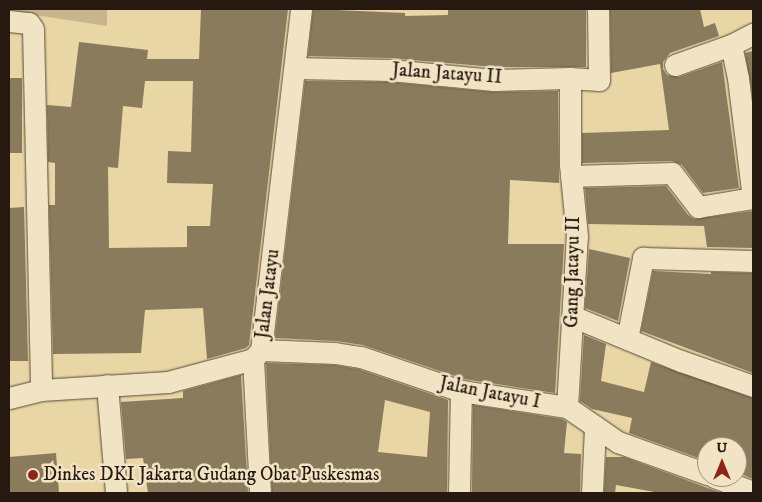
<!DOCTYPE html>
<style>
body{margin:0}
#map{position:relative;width:762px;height:502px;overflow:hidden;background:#e8d6a5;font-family:"IM FELL DW Pica",serif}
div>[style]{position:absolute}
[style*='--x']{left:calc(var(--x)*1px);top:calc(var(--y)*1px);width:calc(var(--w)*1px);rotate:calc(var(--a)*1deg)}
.green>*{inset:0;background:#c7b68c}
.building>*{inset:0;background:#8b7b5d;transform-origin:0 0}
.roads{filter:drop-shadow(0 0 1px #574835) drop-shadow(0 0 1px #574835)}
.street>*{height:21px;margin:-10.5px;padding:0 10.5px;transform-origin:10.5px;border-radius:10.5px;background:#f0e4c4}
.dots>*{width:14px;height:14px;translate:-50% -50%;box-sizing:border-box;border:2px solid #f0e4c4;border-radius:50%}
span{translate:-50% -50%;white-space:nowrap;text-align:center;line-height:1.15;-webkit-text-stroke:5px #f0e4c4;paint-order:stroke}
.street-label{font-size:19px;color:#271910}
.poi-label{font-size:19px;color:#271910}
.left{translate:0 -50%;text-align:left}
.frame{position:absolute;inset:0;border:10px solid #271910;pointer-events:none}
.north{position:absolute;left:697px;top:437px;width:50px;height:50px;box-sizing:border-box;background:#f0e4c4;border:1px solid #a0937c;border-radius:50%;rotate:0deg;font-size:14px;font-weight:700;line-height:20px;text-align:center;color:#271910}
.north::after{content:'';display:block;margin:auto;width:18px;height:22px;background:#8f2418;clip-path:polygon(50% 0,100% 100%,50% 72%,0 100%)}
</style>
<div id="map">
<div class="green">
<i style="clip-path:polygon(9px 9px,107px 9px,107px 26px,9px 11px)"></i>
</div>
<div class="building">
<i style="clip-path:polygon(evenodd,201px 9px,288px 9px,249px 345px,246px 348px,207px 359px,203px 308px,145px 310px,141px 353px,53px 354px,49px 205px,55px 205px,55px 163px,48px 162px,47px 105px,71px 107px,79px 42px,148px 50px,147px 59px,199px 59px,201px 9px,145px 81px,193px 81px,191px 152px,168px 151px,167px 183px,213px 184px,210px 226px,187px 226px,187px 247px,109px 248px,108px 167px,118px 168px,123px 106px,142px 108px,145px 81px)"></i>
<i style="clip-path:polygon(313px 9px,405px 13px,405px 16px,448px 15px,448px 9px,586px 9px,586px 67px,494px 67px,390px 58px,308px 56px)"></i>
<i style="clip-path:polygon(610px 9px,700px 9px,704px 27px,715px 23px,719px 36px,670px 53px,663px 62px,663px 69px,667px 75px,679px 77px,722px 62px,739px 188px,703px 193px,682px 165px,672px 161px,582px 163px,582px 133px,669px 130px,660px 64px,611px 73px)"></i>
<i style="clip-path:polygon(753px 51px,753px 99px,745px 53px)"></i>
<i style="left:9px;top:78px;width:13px;height:75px"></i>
<i style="clip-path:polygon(305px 81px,389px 82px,493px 92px,558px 91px,559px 183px,510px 180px,508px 244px,564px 244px,555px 393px,464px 379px,363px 345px,336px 341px,275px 338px)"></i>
<i style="clip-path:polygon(666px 186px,688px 215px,694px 219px,753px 211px,753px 248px,707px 247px,704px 226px,588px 224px,585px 188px)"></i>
<i style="clip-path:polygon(24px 207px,28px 361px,9px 361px,9px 208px)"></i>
<i style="clip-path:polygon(589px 249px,630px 258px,618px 321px,585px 308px)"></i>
<i style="clip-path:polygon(653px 271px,711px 274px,711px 272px,753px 273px,753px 373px,641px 331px)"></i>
<i style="clip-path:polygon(584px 335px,606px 344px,601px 381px,644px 392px,651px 362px,753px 398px,753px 479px,737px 472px,737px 447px,707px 447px,707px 461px,629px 433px,632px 418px,592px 409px,580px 401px)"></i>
<i style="clip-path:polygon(evenodd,266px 363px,334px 365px,358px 369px,448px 400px,447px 493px,272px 493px,266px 363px,385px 400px,430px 412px,427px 457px,378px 452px,385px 400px)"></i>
<i style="clip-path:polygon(241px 375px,248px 493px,148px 493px,143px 458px,126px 459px,121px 402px,183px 398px,183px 391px)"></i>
<i style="clip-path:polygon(473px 405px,562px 419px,567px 422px,564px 453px,581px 454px,580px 493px,472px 493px)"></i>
<i style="clip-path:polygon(56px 453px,59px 493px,9px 493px,9px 457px)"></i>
<i style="clip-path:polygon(606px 457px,624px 457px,721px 493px,660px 493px,616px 485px,615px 493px,604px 493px)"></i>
</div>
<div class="roads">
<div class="street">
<i style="--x:9;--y:21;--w:20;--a:6"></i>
<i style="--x:29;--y:23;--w:7;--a:56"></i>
<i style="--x:33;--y:29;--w:361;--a:88.7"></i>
<i style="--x:731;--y:45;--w:34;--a:78"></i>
<i style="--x:738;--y:78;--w:121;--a:82.9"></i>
<i style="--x:675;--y:65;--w:59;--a:-19.7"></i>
<i style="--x:731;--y:45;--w:25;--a:-27"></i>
<i style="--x:295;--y:68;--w:95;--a:1.2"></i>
<i style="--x:390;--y:70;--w:104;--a:5.5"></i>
<i style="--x:494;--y:80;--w:76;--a:-1.5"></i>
<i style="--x:570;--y:78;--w:29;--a:4"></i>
<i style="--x:599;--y:80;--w:71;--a:-90.8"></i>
<i style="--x:571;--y:176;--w:101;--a:-1.7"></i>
<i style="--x:672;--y:173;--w:43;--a:52.6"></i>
<i style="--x:698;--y:207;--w:56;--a:-9.3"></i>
<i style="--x:574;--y:317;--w:116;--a:22.4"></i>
<i style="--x:681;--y:361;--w:76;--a:19.1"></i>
<i style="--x:627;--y:339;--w:83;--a:-78.8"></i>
<i style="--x:643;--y:258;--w:110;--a:1.6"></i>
<i style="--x:261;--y:350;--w:74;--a:2.3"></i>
<i style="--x:335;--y:353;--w:26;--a:9"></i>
<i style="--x:361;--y:357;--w:106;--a:18.8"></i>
<i style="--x:461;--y:391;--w:107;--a:8.6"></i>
<i style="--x:567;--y:407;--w:62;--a:34.5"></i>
<i style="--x:618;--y:442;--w:95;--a:19.8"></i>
<i style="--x:253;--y:359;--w:134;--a:87"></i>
<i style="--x:107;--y:385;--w:108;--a:85.2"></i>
<i style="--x:9;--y:398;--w:33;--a:-14"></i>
<i style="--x:41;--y:390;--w:127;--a:-3.6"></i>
<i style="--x:168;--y:382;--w:88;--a:-15.1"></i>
<i style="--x:253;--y:359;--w:12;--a:-48"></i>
<i style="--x:261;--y:350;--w:343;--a:-83.3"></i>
<i style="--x:567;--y:407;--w:171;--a:-86.7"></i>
<i style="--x:577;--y:236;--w:71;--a:-95.6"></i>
<i style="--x:570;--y:165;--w:87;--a:-90"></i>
<i style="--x:714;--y:477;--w:42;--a:21"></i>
<i style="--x:459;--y:493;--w:102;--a:-88.9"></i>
<i style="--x:592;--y:493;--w:67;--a:-87.4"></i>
</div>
</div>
<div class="dots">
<i style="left:33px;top:475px;background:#8f2418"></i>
</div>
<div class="street-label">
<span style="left:447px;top:74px;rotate:4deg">Jalan Jatayu II</span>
<span style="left:573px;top:272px;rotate:-89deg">Gang Jatayu II</span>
<span style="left:268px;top:294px;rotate:-83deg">Jalan Jatayu</span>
<span style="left:490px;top:393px;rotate:11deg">Jalan Jatayu I</span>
</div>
<div class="poi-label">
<span class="left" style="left:43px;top:475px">Dinkes DKI Jakarta Gudang Obat Puskesmas</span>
</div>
<div class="frame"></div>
<div class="north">U</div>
</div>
